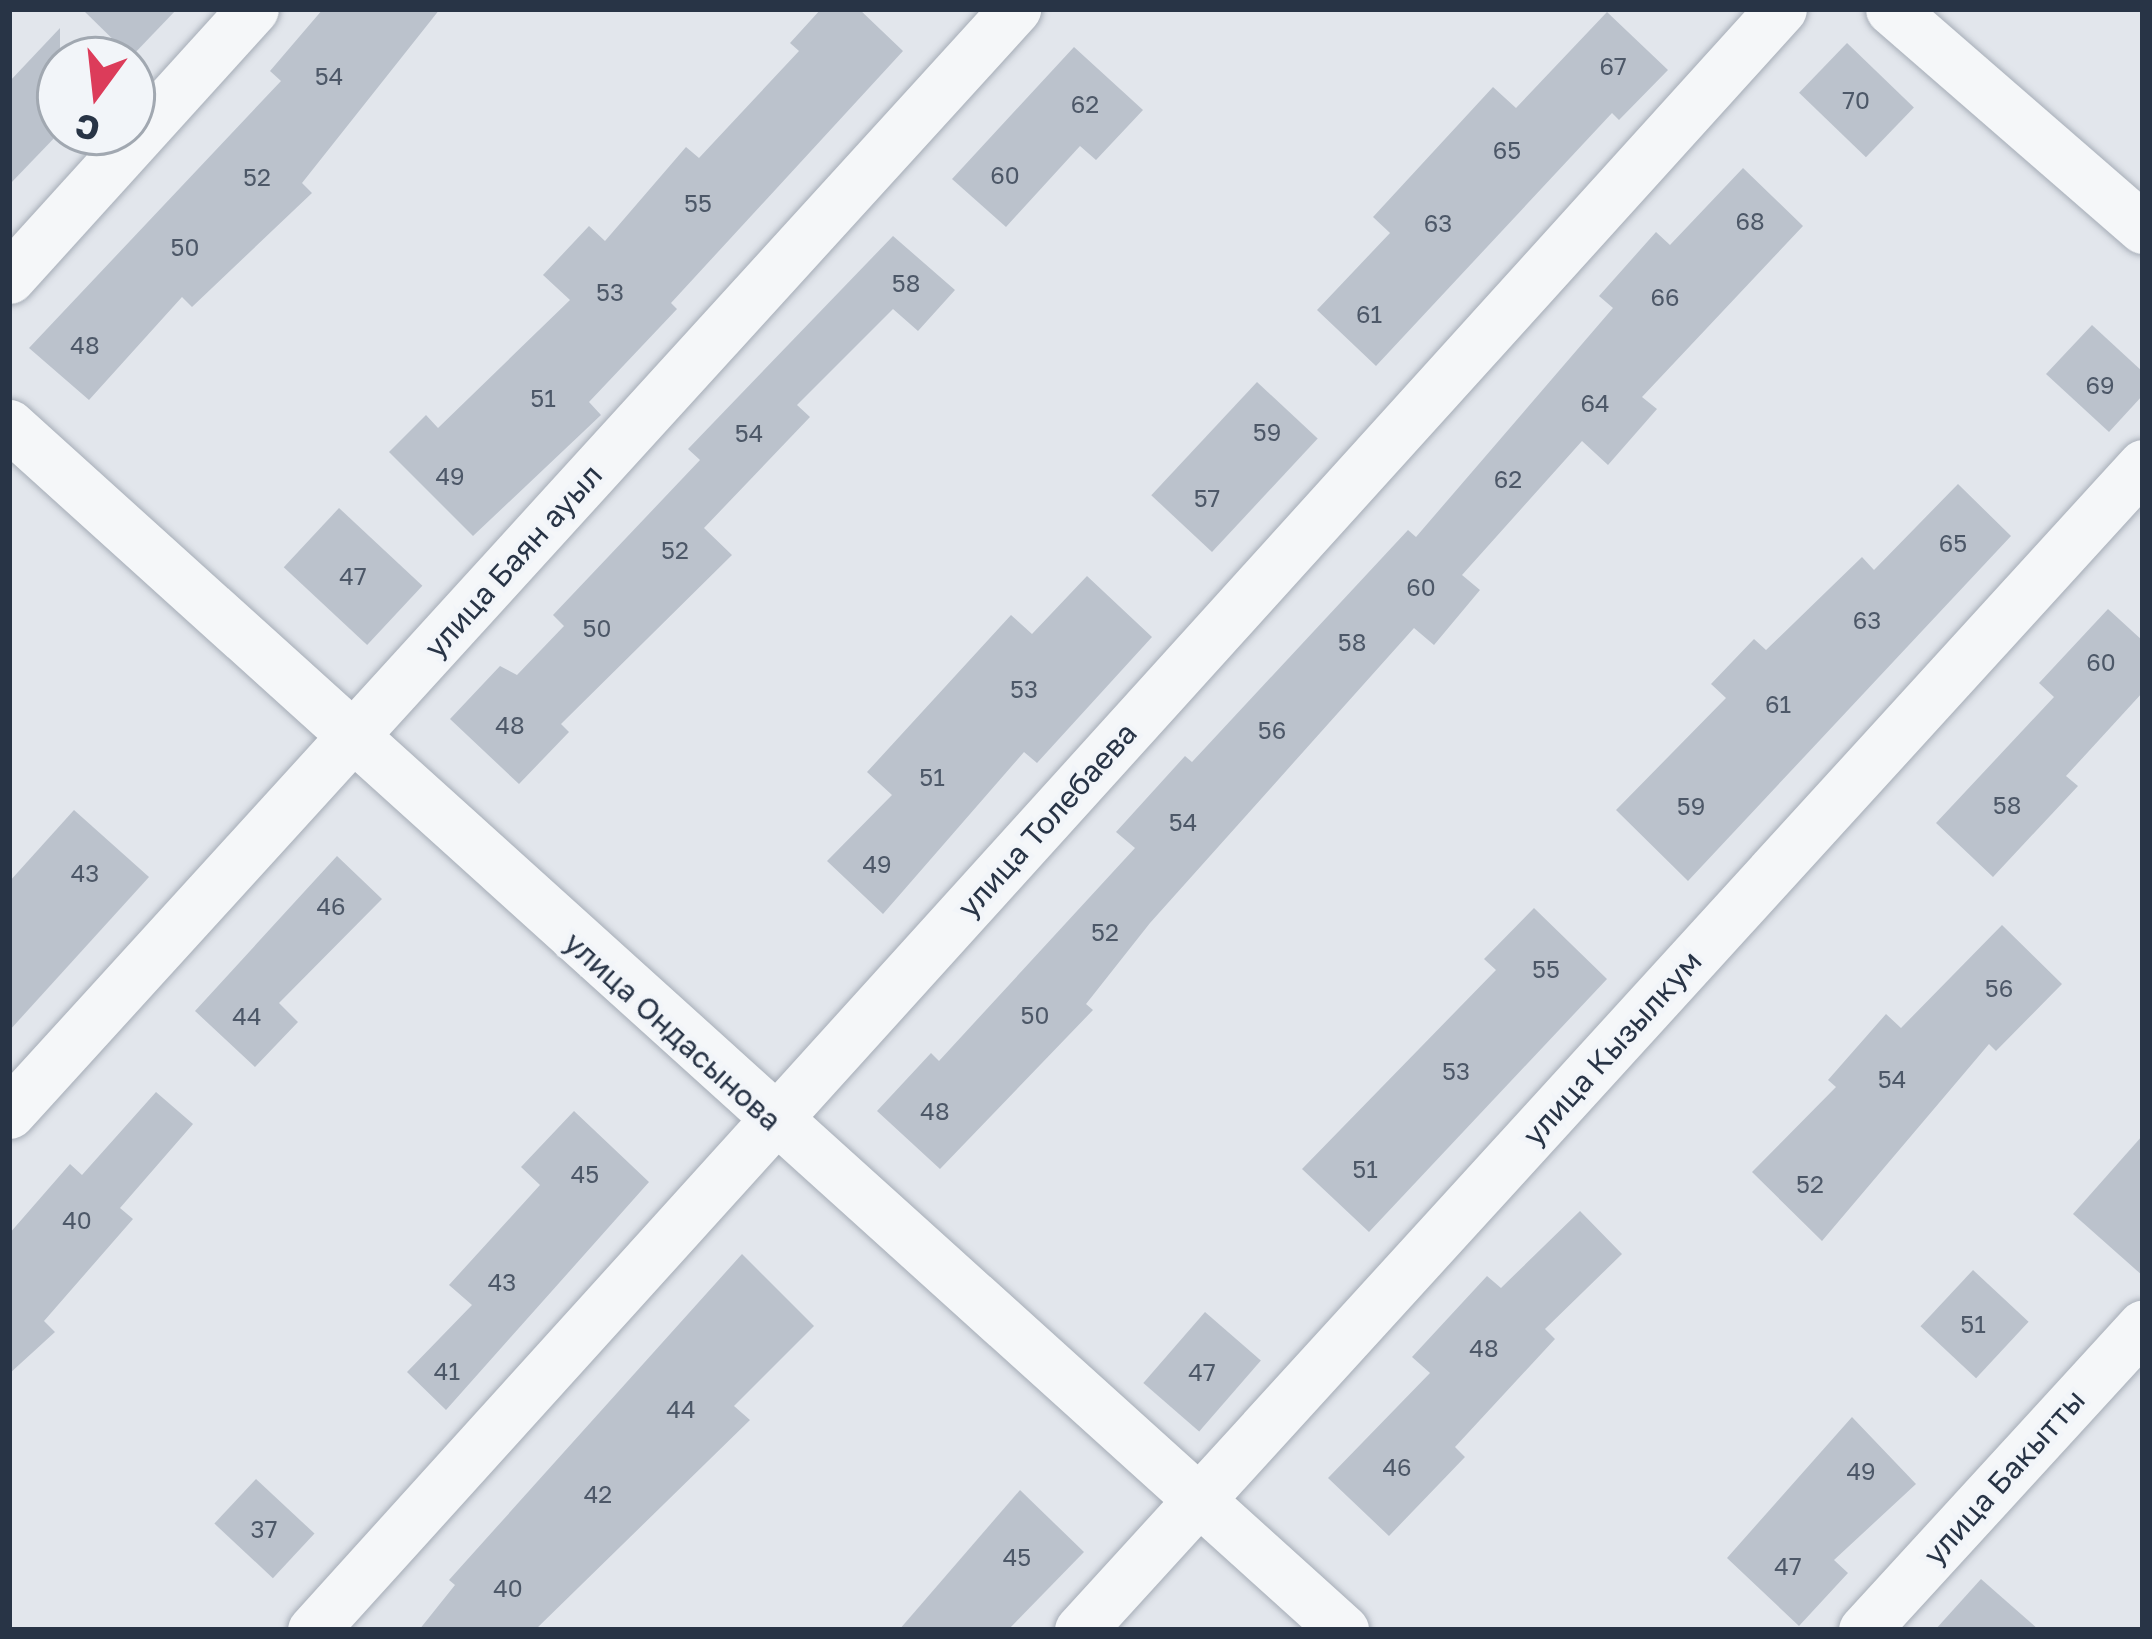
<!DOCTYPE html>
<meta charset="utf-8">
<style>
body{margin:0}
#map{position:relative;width:2152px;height:1639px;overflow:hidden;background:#e2e6ec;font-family:"Golos Text",sans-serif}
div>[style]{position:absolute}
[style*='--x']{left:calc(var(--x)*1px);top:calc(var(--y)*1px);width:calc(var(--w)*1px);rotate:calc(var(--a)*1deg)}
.building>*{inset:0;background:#bbc2cc;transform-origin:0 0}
.roads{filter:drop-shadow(0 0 3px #a6adb7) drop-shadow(0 0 3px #a6adb7)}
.minor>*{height:51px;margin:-25.5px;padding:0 25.5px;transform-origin:25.5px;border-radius:25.5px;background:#f5f7f9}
span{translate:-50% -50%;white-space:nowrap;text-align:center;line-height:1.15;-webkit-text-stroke:9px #f2f5f9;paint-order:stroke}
.number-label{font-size:24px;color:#4d5868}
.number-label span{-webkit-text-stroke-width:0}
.street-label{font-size:30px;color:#283446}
.frame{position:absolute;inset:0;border:12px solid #283446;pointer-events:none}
.north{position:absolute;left:36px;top:36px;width:120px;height:120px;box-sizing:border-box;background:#f2f5f9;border:3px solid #a1a8b1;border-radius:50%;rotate:195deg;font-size:33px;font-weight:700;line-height:48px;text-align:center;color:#283446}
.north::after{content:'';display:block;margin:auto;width:42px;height:54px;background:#dc3c5a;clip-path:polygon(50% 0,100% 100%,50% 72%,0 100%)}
</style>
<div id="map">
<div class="building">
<i style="clip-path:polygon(82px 9px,177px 9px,131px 57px)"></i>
<i style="clip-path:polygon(323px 9px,440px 9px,302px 183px,312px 193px,192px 307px,182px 297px,89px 400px,29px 348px,281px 81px,270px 71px)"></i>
<i style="clip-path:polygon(821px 9px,859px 9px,903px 51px,671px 303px,677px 309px,589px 402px,601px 415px,473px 536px,389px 452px,426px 415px,438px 428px,570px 300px,543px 275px,589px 226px,605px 241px,686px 147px,699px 158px,799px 51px,790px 43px)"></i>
<i style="clip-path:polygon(1607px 12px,1668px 70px,1619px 120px,1612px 113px,1376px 366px,1317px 310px,1390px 233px,1373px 217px,1493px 87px,1516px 108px)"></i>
<i style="clip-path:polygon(60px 28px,60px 132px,9px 185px,9px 82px)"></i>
<i style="left:1847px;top:43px;width:93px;height:69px;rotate:44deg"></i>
<i style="clip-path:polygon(1074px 47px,1143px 110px,1096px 160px,1080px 146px,1006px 227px,952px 179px)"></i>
<i style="clip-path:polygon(1743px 168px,1803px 226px,1642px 397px,1657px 409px,1608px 465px,1582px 441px,1462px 575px,1480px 590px,1434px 645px,1414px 628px,1150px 923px,1086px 1004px,1093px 1010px,940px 1169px,877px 1111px,931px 1053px,939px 1061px,1135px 848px,1116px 832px,1185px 756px,1192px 762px,1408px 530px,1416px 537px,1613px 308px,1599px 296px,1656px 232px,1670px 245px)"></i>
<i style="clip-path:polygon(893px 236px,955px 290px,918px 331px,893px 309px,797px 405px,810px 417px,704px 528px,732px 555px,561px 724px,569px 732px,519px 784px,450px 719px,500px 666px,517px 675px,564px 626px,553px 615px,700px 460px,688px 449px)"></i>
<i style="clip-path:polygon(2092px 325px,2143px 372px,2143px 395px,2109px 432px,2046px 374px)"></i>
<i style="left:1257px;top:382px;width:83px;height:155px;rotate:43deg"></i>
<i style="clip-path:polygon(1958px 484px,2011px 536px,1688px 881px,1616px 810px,1726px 698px,1711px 684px,1754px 639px,1766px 650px,1862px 557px,1874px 570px)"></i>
<i style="left:339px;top:508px;width:114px;height:81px;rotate:43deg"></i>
<i style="clip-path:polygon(1087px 576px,1152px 637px,1037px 763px,1024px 752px,883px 914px,827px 861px,892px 795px,867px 772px,1011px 615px,1032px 634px)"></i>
<i style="clip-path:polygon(2108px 609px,2143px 641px,2143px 692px,2066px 776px,2078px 786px,1993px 877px,1936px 823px,2054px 697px,2039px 683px)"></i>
<i style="clip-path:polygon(74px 810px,149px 877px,9px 1031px,9px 882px)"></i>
<i style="clip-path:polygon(337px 856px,382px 899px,279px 1003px,298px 1022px,255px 1067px,195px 1011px)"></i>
<i style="clip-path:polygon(1534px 908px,1607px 979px,1369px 1232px,1302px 1169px,1496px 970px,1484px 959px)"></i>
<i style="clip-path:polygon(2002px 925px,2062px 984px,1996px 1051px,1989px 1044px,1822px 1241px,1752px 1172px,1836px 1087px,1828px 1080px,1886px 1014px,1901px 1028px)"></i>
<i style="clip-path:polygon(156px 1092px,193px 1124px,120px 1208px,133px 1219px,44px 1321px,55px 1332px,9px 1374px,9px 1234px,70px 1164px,82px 1175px)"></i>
<i style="clip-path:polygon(574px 1111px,649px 1182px,446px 1410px,407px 1372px,472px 1305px,449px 1285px,540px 1185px,521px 1167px)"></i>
<i style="clip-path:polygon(2143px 1135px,2143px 1276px,2073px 1214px)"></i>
<i style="clip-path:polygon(1580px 1211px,1622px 1254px,1545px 1329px,1555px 1339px,1455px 1447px,1465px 1457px,1389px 1536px,1328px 1478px,1430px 1373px,1412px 1357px,1487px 1276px,1501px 1288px)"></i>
<i style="clip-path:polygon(742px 1254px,814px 1326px,734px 1406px,750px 1420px,535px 1630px,419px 1630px,455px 1585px,449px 1580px)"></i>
<i style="left:1973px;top:1270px;width:76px;height:77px;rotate:43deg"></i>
<i style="left:1205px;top:1312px;width:74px;height:94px;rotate:41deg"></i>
<i style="clip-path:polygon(1852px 1417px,1916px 1484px,1834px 1560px,1848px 1573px,1799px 1626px,1727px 1558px)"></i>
<i style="left:256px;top:1479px;width:80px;height:61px;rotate:43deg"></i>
<i style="clip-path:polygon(1020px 1490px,1084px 1552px,1008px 1630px,899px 1630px)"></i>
<i style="clip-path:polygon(1981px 1579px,2039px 1630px,1935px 1630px)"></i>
</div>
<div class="roads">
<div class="minor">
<i style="--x:1891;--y:9;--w:334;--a:41"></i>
<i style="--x:9;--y:278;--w:363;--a:-47.8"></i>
<i style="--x:9;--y:425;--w:1798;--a:42.09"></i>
<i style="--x:9;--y:1113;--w:1494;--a:-47.66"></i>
<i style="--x:313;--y:1630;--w:2187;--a:-47.84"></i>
<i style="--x:1080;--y:1630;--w:1577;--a:-47.62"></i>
<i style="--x:1864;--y:1630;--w:413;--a:-47.5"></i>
</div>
</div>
<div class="number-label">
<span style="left:1613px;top:66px">67</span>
<span style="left:329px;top:76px">54</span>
<span style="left:1856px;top:100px">70</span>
<span style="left:1085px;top:104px">62</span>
<span style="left:1507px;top:150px">65</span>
<span style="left:1005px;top:175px">60</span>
<span style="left:257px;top:177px">52</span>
<span style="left:698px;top:203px">55</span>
<span style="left:1750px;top:221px">68</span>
<span style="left:1438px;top:223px">63</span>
<span style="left:185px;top:247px">50</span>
<span style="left:906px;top:283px">58</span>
<span style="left:610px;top:292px">53</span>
<span style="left:1665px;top:297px">66</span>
<span style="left:1369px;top:314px">61</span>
<span style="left:85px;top:345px">48</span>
<span style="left:2100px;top:385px">69</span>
<span style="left:543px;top:398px">51</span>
<span style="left:1595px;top:403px">64</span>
<span style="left:1267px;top:432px">59</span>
<span style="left:749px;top:433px">54</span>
<span style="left:450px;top:476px">49</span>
<span style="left:1508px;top:479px">62</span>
<span style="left:1207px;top:498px">57</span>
<span style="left:1953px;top:543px">65</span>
<span style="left:675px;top:550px">52</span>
<span style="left:353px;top:576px">47</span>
<span style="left:1421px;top:587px">60</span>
<span style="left:1867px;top:620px">63</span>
<span style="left:597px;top:628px">50</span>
<span style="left:1352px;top:642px">58</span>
<span style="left:2101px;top:662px">60</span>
<span style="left:1024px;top:689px">53</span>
<span style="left:1778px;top:704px">61</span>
<span style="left:510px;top:725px">48</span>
<span style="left:1272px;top:730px">56</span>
<span style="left:932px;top:777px">51</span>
<span style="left:2007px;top:805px">58</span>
<span style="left:1691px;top:806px">59</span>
<span style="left:1183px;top:822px">54</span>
<span style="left:877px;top:864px">49</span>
<span style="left:85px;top:873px">43</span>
<span style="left:331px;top:906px">46</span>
<span style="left:1105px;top:932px">52</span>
<span style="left:1546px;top:969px">55</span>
<span style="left:1999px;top:988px">56</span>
<span style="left:1035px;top:1015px">50</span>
<span style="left:247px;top:1016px">44</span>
<span style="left:1456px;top:1071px">53</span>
<span style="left:1892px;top:1079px">54</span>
<span style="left:935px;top:1111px">48</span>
<span style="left:1365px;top:1169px">51</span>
<span style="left:585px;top:1174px">45</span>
<span style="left:1810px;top:1184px">52</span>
<span style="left:77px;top:1220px">40</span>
<span style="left:502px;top:1282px">43</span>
<span style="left:1973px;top:1324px">51</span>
<span style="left:1484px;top:1348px">48</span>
<span style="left:447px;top:1371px">41</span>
<span style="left:1202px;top:1372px">47</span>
<span style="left:681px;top:1409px">44</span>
<span style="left:1397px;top:1467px">46</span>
<span style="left:1861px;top:1471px">49</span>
<span style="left:598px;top:1494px">42</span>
<span style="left:264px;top:1529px">37</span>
<span style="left:1017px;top:1557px">45</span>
<span style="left:1788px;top:1566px">47</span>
<span style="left:508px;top:1588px">40</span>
</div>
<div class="street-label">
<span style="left:513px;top:561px;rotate:-48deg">улица Баян ауыл</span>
<span style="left:1047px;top:820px;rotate:-48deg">улица Толебаева</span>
<span style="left:673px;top:1031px;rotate:42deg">улица Ондасынова</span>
<span style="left:1612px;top:1048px;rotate:-48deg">улица Кызылкум</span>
<span style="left:2004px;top:1477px;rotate:-48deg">улица Бакытты</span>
</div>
<div class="frame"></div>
<div class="north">С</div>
</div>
